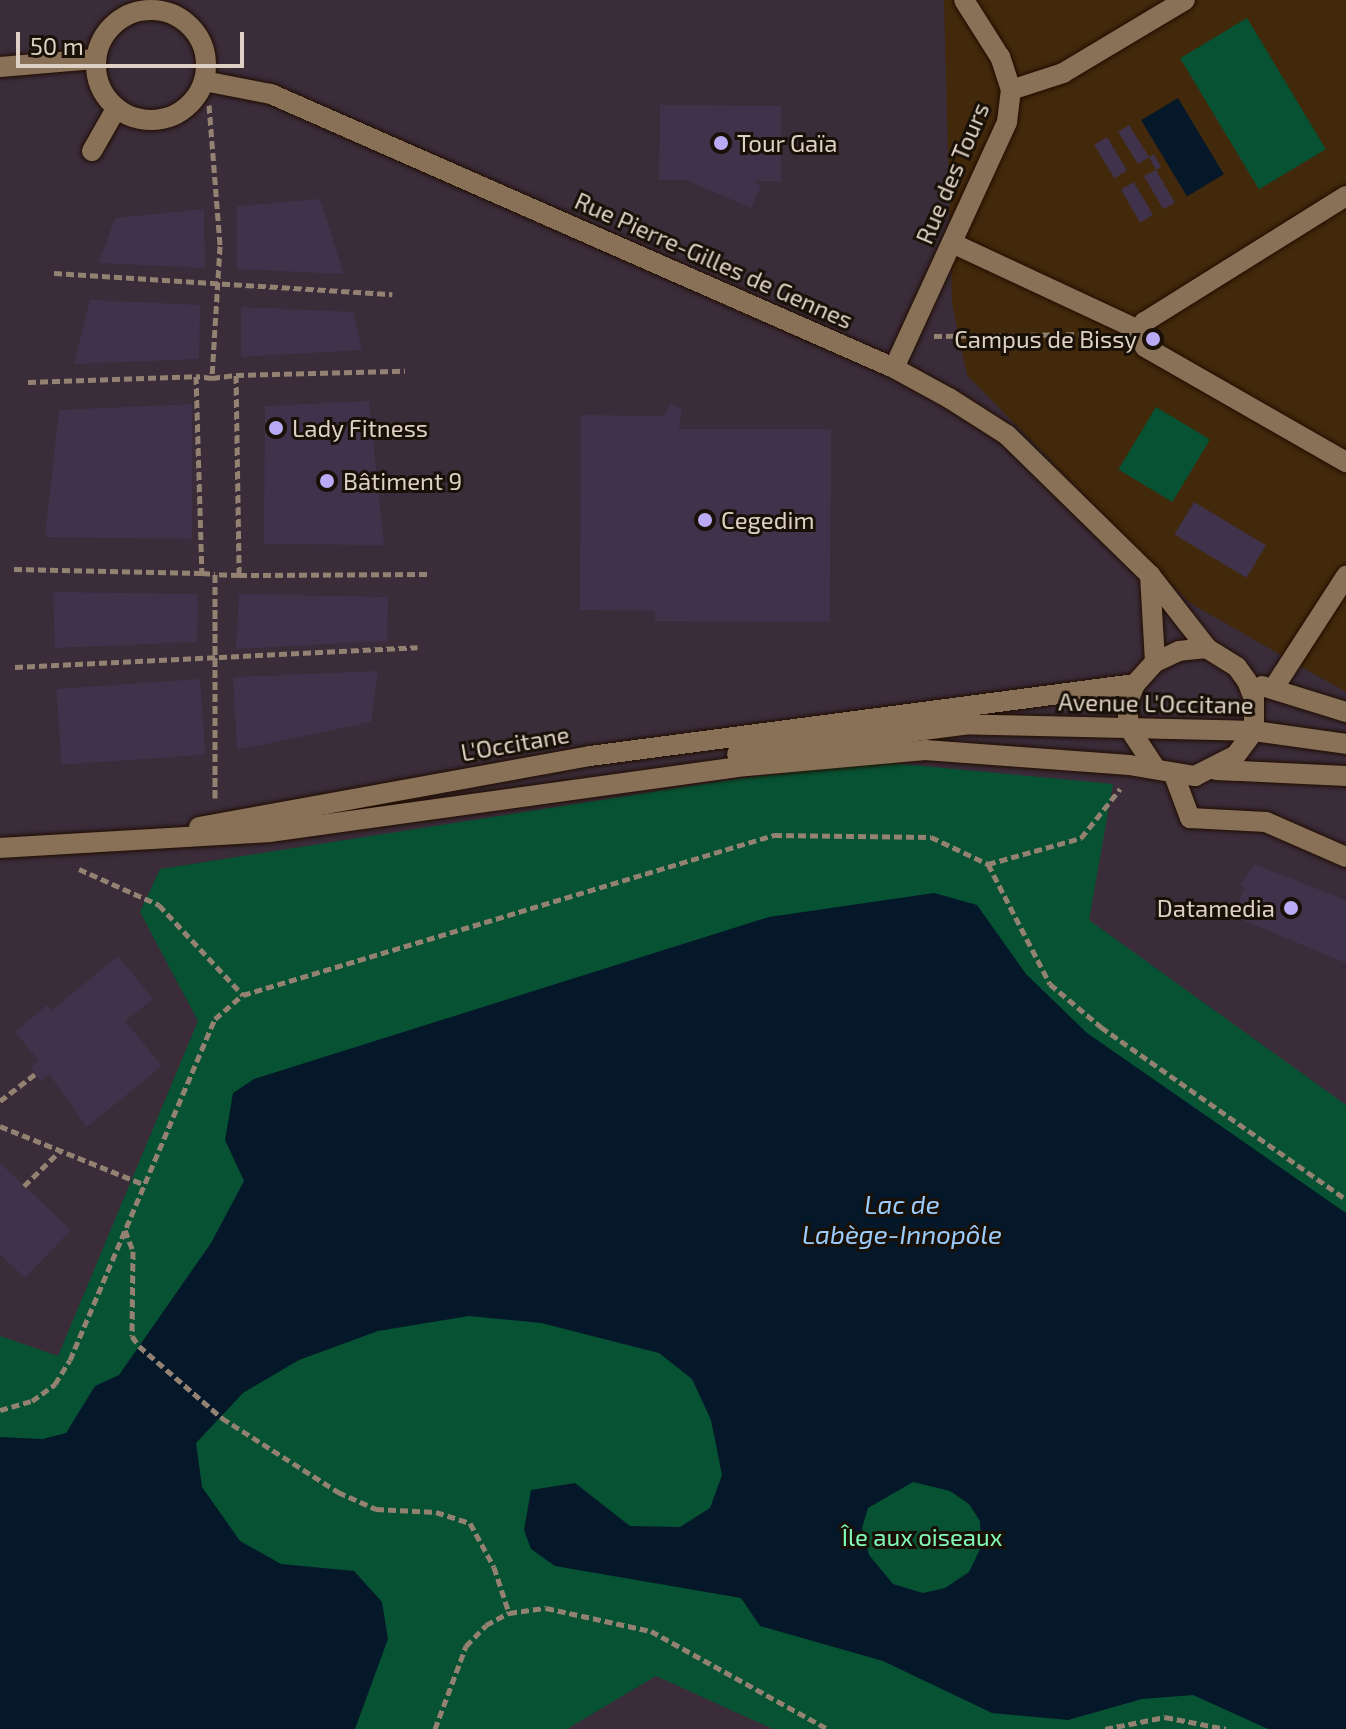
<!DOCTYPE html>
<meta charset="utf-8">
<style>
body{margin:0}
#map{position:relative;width:1346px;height:1729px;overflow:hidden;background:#39250e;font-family:"Exo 2",sans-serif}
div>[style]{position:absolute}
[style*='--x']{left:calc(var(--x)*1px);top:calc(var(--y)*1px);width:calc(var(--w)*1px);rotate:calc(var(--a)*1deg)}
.commercial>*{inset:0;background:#3a2c39;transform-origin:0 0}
.built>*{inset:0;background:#42290b}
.green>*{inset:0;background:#075232;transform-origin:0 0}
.water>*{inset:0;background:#04182a;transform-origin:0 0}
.building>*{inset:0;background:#40324b;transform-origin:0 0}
.path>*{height:5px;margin-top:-2.5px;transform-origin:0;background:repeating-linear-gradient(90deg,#938271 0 8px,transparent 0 12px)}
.roads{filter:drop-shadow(0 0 2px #200d00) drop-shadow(0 0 2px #200d00)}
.minor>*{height:20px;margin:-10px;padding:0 10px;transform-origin:10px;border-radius:10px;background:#897158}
.minor>.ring{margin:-10px;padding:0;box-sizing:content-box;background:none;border:20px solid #897158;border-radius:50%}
.dots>*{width:22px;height:22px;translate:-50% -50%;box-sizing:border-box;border:4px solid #191007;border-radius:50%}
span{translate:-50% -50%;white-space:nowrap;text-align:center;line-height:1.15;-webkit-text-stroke:6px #191007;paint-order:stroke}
.poi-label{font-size:24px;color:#ded1c4}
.left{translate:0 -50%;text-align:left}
.right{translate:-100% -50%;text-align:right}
.street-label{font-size:24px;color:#ded1c4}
.park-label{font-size:24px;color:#80f9b7}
.water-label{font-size:26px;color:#9accfd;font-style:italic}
.scale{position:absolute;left:16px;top:32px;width:228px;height:36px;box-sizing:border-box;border:4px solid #ded1c4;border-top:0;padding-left:10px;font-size:24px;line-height:28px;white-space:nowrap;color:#ded1c4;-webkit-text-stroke:6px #191007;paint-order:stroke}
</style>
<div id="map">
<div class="commercial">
<i style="left:0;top:0;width:1346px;height:1729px"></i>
</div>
<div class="built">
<i style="clip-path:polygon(944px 0,1346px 0,1346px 692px,1190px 603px,967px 375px,952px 303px)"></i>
</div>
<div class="green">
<i style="left:1247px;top:18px;width:153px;height:78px;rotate:59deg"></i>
<i style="left:1156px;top:407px;width:63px;height:73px;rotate:31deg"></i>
<i style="clip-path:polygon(880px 762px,1113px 784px,1089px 920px,1346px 1105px,1346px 1729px,773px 1729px,656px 1676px,567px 1729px,0 1729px,0 1336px,58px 1356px,198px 1021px,140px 912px,160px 869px,735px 779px)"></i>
</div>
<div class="water">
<i style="left:1178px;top:98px;width:89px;height:43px;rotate:59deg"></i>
<i style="clip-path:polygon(evenodd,934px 893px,977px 905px,1026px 974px,1087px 1033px,1346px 1213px,1346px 1729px,1268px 1729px,1193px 1695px,1142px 1699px,1068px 1720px,992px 1713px,883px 1661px,760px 1626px,741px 1598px,555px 1566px,531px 1549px,524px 1530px,531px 1490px,575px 1483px,630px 1526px,680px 1527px,710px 1508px,722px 1475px,711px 1420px,692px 1379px,659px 1353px,541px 1323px,469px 1316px,378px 1331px,299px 1360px,243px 1393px,196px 1443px,202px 1487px,240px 1541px,281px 1564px,354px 1571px,382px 1602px,388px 1639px,355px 1729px,0 1729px,0 1437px,43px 1439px,66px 1433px,95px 1386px,119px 1375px,211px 1243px,244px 1181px,225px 1140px,233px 1093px,254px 1079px,769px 917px,934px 893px,913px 1482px,950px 1491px,969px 1504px,980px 1521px,981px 1547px,969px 1572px,945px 1588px,923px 1593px,893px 1584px,869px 1555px,862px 1528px,868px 1508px,913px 1482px)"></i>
</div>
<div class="building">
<i style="clip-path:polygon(660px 105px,781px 106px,781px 181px,754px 181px,761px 186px,751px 208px,686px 180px,659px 180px)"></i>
<i style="left:1129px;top:125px;width:38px;height:13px;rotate:58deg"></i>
<i style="left:1107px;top:137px;width:39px;height:15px;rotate:59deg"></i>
<i style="clip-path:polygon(1154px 154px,1161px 167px,1156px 170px,1175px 203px,1163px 209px,1144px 176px,1156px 170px,1149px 157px)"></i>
<i style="left:1134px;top:182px;width:38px;height:15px;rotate:60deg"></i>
<i style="clip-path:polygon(320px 199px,344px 274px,237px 269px,237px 206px)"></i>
<i style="clip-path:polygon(204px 209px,205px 268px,99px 263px,115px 218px)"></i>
<i style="clip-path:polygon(90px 300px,200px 305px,199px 359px,74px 364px)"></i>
<i style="clip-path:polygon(241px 307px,353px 312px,362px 350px,241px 357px)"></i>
<i style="clip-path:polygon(369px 401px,384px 545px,264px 544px,265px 406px)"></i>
<i style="clip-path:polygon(192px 404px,192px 539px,45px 537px,59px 410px)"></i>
<i style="clip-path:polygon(671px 404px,682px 409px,679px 429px,831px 429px,830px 622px,655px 621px,655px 611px,580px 610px,581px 415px,663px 416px)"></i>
<i style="left:1194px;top:502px;width:84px;height:38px;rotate:31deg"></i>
<i style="clip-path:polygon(53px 592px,198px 594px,197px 642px,55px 648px)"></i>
<i style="clip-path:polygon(239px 594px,388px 597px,387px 641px,236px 649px)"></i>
<i style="clip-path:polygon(378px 671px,371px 722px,237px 750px,233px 677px)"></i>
<i style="left:200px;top:679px;width:76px;height:144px;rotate:86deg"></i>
<i style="clip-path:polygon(1254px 864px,1346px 900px,1346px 963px,1233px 916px,1245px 887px,1240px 886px)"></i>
<i style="clip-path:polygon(118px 956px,153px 999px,125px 1021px,162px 1066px,87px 1127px,49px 1074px,41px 1081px,30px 1068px,39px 1061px,15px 1032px,47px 1005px,52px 1010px)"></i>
<i style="clip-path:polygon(0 1163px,71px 1230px,25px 1278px,0 1255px)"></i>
</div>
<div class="path">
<i style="--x:209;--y:105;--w:141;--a:85.5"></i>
<i style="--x:220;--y:246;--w:132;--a:93.5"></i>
<i style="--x:212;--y:378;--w:24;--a:-7"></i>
<i style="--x:236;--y:375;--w:200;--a:89.1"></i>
<i style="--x:239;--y:575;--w:24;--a:-178"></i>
<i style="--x:215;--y:574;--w:224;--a:90"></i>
<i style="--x:54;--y:273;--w:339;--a:3.6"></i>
<i style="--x:934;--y:336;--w:154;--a:-0.7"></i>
<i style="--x:236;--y:375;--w:169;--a:-1.4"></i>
<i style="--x:212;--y:378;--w:16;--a:-173"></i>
<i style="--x:196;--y:376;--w:197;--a:88.3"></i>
<i style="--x:202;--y:573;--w:13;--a:4"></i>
<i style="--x:28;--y:382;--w:168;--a:-2"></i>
<i style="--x:14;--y:569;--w:188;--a:1.2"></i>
<i style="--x:239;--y:575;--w:188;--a:-0.3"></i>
<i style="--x:15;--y:667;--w:403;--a:-2.8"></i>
<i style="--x:988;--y:864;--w:97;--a:-15.6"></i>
<i style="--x:1081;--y:838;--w:63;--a:-51.5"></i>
<i style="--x:79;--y:869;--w:88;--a:24.2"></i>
<i style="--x:159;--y:905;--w:123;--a:47"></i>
<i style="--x:0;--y:1101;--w:44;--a:-37.6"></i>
<i style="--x:0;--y:1126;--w:154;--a:22.1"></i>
<i style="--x:24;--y:1186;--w:50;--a:-44.2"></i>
<i style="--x:125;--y:1230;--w:22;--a:69"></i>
<i style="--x:133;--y:1251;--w:85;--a:90.7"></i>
<i style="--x:132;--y:1336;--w:12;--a:55"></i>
<i style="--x:139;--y:1346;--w:110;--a:40.9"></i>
<i style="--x:222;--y:1418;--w:138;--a:32.5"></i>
<i style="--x:338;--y:1492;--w:42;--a:24.1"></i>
<i style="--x:376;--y:1509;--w:60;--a:2.9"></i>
<i style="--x:436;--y:1512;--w:36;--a:18"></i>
<i style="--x:470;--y:1523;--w:50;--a:61.4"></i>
<i style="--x:494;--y:1567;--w:48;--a:71.9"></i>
<i style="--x:0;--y:1410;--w:33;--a:-16"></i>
<i style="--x:32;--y:1401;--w:29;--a:-36"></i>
<i style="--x:55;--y:1384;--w:28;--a:-58"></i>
<i style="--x:70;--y:1360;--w:371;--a:-67"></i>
<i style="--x:215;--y:1019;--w:37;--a:-41"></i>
<i style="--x:243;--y:995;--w:555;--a:-16.77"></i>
<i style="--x:774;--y:835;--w:157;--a:0.7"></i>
<i style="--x:931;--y:837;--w:63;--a:25.3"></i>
<i style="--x:988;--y:864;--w:135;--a:62.7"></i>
<i style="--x:1050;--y:984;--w:67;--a:40.1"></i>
<i style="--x:1101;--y:1027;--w:299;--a:35.1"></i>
<i style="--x:435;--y:1729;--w:89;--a:-69.5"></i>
<i style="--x:466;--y:1646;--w:29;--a:-46"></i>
<i style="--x:486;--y:1625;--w:26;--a:-28"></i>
<i style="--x:509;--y:1613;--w:37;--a:-8"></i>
<i style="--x:546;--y:1608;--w:107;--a:12.4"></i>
<i style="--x:651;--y:1631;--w:202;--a:29"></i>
<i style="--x:1105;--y:1729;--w:61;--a:-11.3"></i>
<i style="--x:1165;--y:1717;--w:62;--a:11.1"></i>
</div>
<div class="roads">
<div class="minor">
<i class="ring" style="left:96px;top:10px;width:90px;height:90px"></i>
<i style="--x:0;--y:67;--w:95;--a:-4.8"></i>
<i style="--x:204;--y:81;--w:68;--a:11"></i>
<i style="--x:271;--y:94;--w:681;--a:23.74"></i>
<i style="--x:894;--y:368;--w:63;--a:28.6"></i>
<i style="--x:949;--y:398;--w:69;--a:32.5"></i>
<i style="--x:1007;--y:435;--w:200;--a:44.4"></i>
<i style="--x:1150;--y:575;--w:93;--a:52"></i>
<i style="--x:1011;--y:90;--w:55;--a:-18.1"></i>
<i style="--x:1063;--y:73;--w:142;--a:-30.9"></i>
<i style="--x:92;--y:151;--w:48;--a:-60.3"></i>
<i style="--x:1346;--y:196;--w:238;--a:148"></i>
<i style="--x:1144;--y:322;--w:25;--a:88"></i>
<i style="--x:1145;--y:347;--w:232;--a:29.8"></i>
<i style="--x:952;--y:243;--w:213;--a:25"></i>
<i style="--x:894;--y:368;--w:271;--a:-65.3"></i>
<i style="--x:1007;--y:122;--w:32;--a:-83"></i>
<i style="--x:1011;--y:90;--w:35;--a:-108"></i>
<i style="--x:1000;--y:57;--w:67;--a:-122.3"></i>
<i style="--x:1150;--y:575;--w:87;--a:86.7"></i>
<i style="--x:1262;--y:686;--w:88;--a:17.2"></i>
<i style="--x:1273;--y:689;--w:135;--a:-57.1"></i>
<i style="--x:950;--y:724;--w:304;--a:1.3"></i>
<i style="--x:1254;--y:731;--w:93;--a:8"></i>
<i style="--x:737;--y:754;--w:229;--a:-7.3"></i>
<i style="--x:1216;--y:770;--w:130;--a:2.6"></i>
<i style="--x:1174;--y:775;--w:46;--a:69.6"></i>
<i style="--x:1190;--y:818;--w:76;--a:3"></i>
<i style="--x:1266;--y:822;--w:87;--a:23.6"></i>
<i style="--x:199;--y:827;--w:397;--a:-10.3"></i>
<i style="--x:590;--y:756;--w:550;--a:-7.53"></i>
<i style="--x:0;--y:848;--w:270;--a:-3.4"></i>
<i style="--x:270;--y:832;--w:471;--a:-7.9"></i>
<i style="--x:736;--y:767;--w:190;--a:-5.1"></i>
<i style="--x:925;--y:750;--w:205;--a:4.2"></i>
<i style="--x:1129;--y:765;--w:67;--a:9.5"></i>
<i style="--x:1195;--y:776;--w:46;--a:-27.1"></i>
<i style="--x:1236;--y:755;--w:30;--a:-53"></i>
<i style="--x:1254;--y:731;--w:32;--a:-90"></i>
<i style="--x:1254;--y:699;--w:19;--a:-111"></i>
<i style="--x:1247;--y:681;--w:17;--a:-126"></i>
<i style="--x:1237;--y:667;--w:36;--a:-148"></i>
<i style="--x:1207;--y:648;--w:28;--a:174"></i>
<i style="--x:1179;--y:651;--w:26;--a:155"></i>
<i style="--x:1155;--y:662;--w:30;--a:132"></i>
<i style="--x:1135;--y:684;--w:22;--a:112"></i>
<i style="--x:1127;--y:704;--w:24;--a:85"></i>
<i style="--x:1129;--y:728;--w:49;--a:56.6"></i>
</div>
</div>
<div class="dots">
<i style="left:721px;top:143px;background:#baaaf6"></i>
<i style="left:1153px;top:339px;background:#baaaf6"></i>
<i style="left:276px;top:428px;background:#baaaf6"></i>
<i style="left:327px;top:481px;background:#baaaf6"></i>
<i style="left:705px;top:520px;background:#baaaf6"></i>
<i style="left:1291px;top:908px;background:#baaaf6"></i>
</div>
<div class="poi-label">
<span class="left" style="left:737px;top:143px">Tour Gaïa</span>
<span class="right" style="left:1137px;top:339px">Campus de Bissy</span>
<span class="left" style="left:292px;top:428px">Lady Fitness</span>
<span class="left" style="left:343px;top:481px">Bâtiment 9</span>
<span class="left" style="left:721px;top:520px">Cegedim</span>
<span class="right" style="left:1275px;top:908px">Datamedia</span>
</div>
<div class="street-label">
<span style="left:952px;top:173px;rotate:-67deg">Rue des Tours</span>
<span style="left:714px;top:260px;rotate:24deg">Rue Pierre-Gilles de Gennes</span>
<span style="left:1156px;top:703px;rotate:1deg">Avenue L'Occitane</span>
<span style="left:515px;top:743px;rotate:-10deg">L'Occitane</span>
</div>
<div class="park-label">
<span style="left:922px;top:1537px">Île aux oiseaux</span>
</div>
<div class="water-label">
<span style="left:902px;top:1219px">Lac de<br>Labège-Innopôle</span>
</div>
<div class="scale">50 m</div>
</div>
